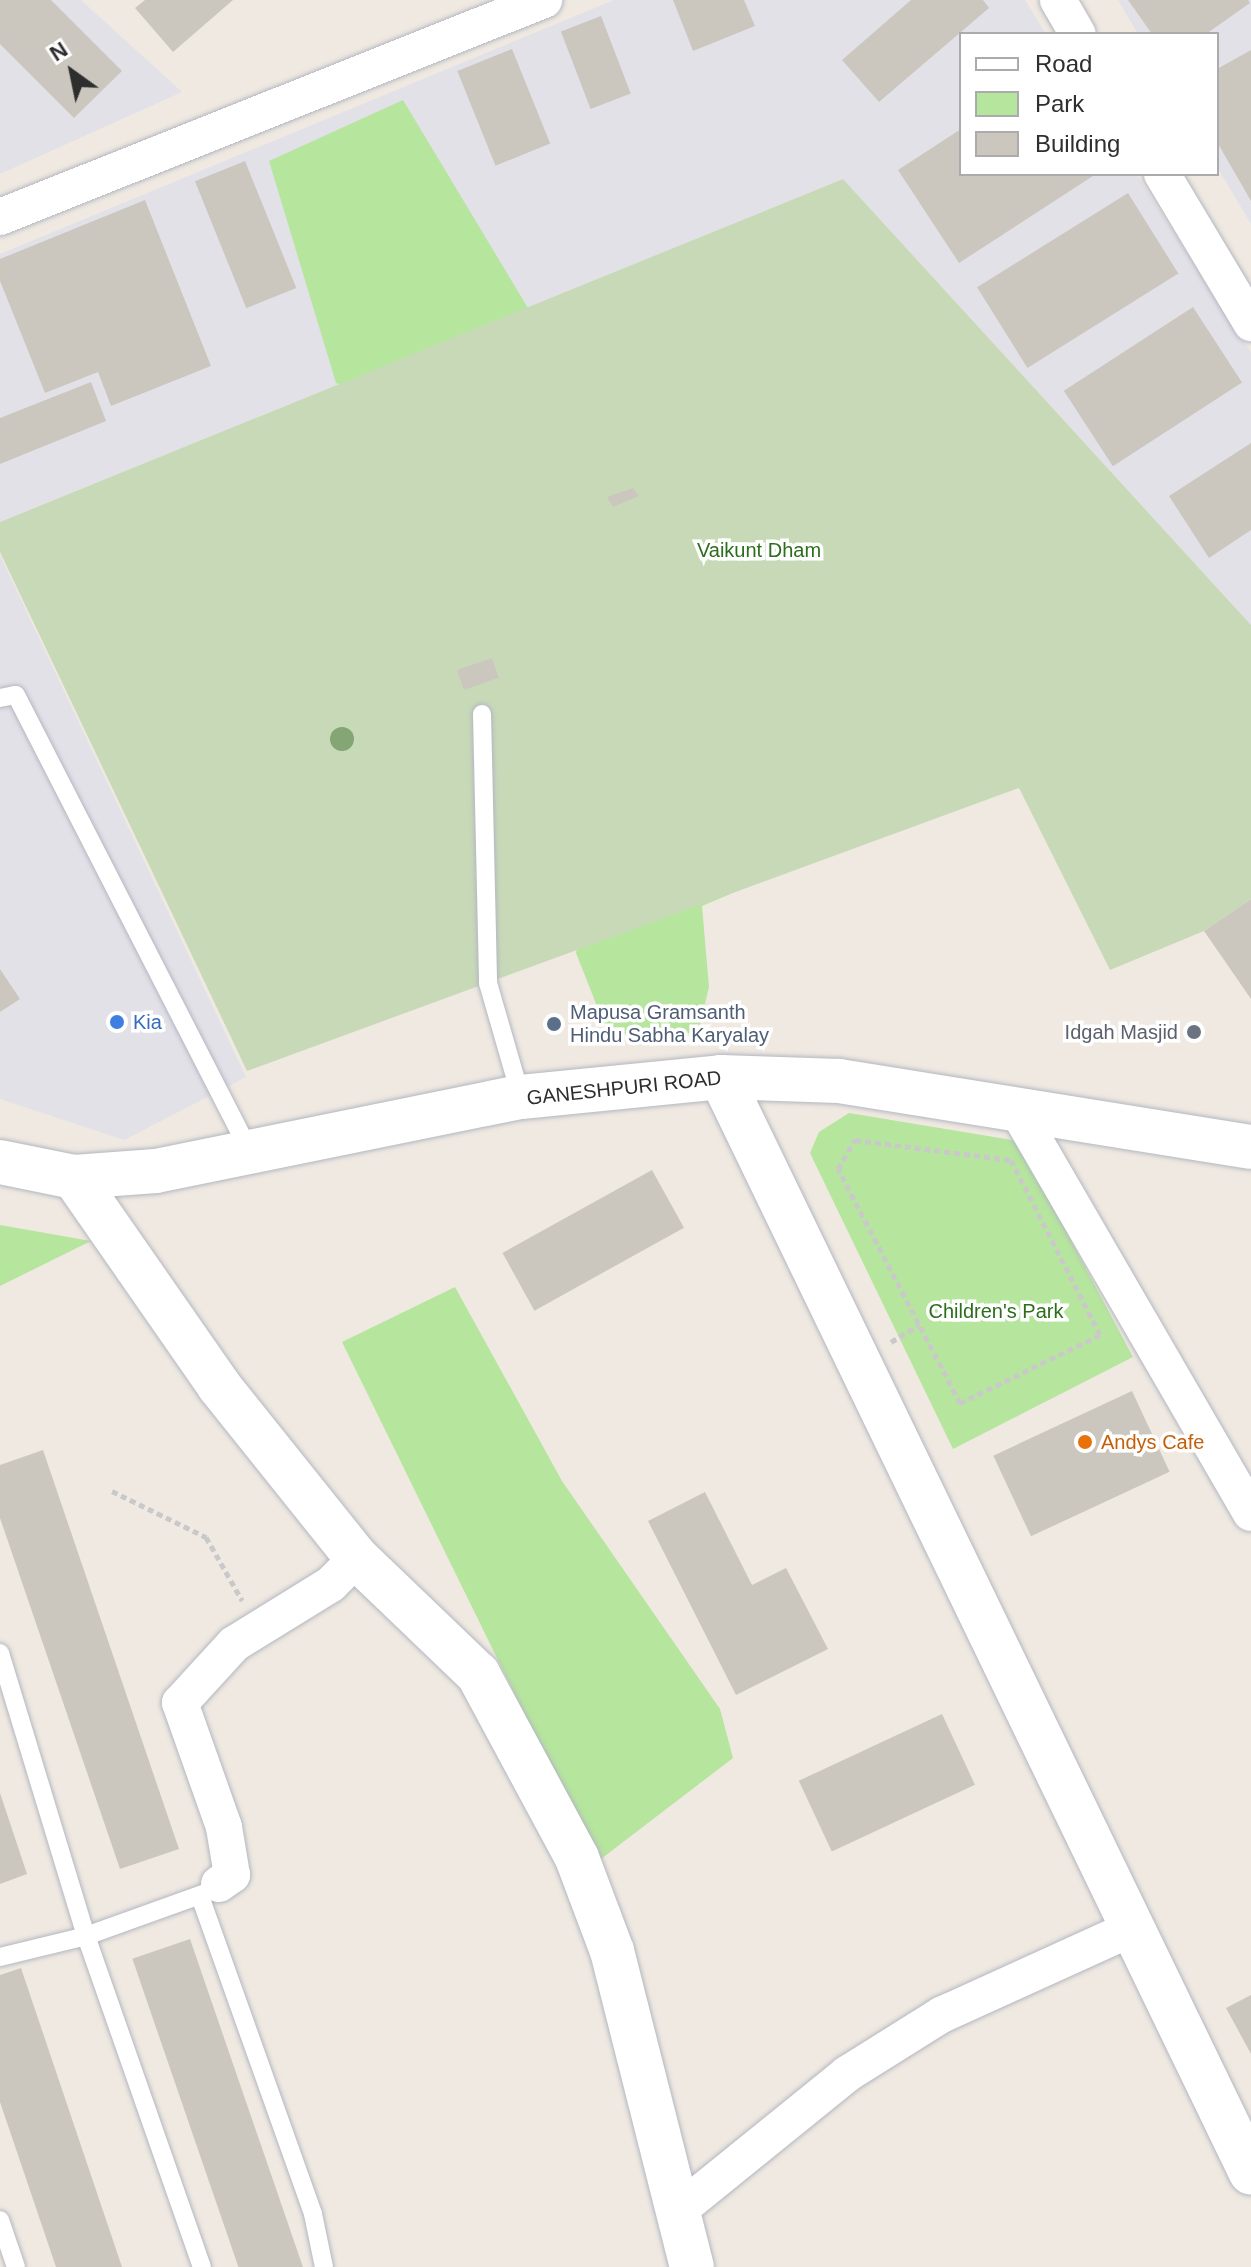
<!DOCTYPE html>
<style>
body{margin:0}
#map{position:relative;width:1251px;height:2267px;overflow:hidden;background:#efe9e1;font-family:Helvetica,sans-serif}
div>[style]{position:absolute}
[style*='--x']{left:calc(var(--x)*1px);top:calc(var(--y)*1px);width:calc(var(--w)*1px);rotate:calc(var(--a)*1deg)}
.industrial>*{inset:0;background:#e3e1e8}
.green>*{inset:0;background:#b6e59e}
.cemetery>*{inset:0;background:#c8d9b8}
.building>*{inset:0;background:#cbc7bf;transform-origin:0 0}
.path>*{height:5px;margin-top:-2.5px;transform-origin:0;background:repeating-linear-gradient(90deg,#c9c9c9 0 6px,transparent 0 10px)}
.roads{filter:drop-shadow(0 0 2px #b4b7c1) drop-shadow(0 0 2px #b4b7c1)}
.lane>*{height:18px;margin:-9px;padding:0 9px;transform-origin:9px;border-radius:9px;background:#fff}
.street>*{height:36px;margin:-18px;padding:0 18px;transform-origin:18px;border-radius:18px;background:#fff}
.secondary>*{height:44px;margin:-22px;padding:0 22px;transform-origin:22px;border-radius:22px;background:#fff}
.trees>*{width:24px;height:24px;margin:-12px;border-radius:50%;background:#84a574}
.dots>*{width:22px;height:22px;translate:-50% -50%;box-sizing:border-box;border:4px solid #fff;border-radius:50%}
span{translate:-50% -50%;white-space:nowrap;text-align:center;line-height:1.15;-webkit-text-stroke:7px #fff;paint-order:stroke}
.park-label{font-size:20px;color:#2c6e1b}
.service-label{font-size:20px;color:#4e5e75}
.left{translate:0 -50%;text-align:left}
.shop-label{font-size:20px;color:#366cbe}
.worship-label{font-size:20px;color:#5b616d}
.right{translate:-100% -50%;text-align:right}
.street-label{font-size:20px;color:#2e2e2e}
.food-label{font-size:20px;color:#c56008}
.legend{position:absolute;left:959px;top:32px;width:260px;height:144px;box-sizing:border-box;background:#fff;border:2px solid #ababab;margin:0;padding:10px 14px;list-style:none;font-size:24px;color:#2e2e2e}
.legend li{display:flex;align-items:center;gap:16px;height:40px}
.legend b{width:40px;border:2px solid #ababab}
.north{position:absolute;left:32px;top:32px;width:80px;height:80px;-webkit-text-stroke:6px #fff;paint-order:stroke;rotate:327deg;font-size:22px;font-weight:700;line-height:32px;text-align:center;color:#2e2e2e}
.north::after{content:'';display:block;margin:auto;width:28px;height:36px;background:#2e2e2e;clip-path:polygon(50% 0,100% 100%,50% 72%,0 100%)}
</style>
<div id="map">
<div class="industrial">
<i style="clip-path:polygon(0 0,81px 0,182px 92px,0 174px)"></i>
<i style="clip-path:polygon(614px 0,1025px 0,1046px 34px,961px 34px,961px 174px,1136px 174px,1251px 352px,1251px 625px,843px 179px,0 522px,0 254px)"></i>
<i style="clip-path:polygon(1118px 0,1251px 0,1251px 224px,1217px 167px,1217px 34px,1138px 34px)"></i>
<i style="clip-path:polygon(0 555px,246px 1077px,124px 1140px,0 1099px)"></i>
</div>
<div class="green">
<i style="clip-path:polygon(403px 100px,528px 308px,1251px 674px,702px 906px,709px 987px,698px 1033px,608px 1034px,576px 953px,583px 915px,391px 402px,336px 383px,269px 161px)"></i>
<i style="clip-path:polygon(849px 1113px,1018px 1141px,1133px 1357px,953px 1449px,810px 1153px,819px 1132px)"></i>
<i style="clip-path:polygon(0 1225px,91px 1241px,0 1286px)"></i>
<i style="clip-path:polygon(455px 1287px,562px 1481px,720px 1709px,733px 1758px,597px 1862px,342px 1342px)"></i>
</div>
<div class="cemetery">
<i style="clip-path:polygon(843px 179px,1251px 625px,1251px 899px,1204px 931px,1110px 970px,1019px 788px,247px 1071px,0 552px,0 522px)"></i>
</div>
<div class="building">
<i style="clip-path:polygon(0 0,51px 0,122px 71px,74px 118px,0 44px)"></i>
<i style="clip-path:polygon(145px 0,233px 0,173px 52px,135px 8px)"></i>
<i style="clip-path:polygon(673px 0,744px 0,755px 26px,693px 51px)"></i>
<i style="clip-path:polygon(911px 0,983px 0,989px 8px,879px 102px,842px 60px)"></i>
<i style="clip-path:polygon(1128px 0,1248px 0,1250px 3px,1206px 34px,1152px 34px)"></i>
<i style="left:601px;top:16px;width:83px;height:43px;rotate:69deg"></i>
<i style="left:512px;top:49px;width:102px;height:59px;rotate:68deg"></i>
<i style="clip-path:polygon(1251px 50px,1251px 201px,1217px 142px,1217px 69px)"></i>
<i style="clip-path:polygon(961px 129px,961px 174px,1096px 174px,959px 263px,898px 170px)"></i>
<i style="left:245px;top:161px;width:137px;height:54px;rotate:68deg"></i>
<i style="left:1128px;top:193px;width:95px;height:178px;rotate:58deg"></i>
<i style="clip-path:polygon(145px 200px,211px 366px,111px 406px,98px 372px,45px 393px,0 281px,0 259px)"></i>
<i style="left:1193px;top:307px;width:90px;height:154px;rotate:57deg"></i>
<i style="clip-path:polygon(91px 382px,106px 421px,0 464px,0 418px)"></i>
<i style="clip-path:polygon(1251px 443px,1251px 530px,1209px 558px,1169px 496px)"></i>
<i style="clip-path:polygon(633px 488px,639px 496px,613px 507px,607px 497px)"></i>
<i style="left:492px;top:658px;width:21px;height:37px;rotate:71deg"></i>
<i style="clip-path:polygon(1251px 899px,1251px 999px,1204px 931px)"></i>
<i style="clip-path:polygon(0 969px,20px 999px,0 1012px)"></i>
<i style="left:652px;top:1170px;width:66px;height:171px;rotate:61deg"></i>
<i style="left:1132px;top:1391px;width:89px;height:153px;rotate:65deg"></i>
<i style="clip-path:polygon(43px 1450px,179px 1849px,120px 1869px,0 1518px,0 1465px)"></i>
<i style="clip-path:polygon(705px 1492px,752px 1585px,786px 1568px,828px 1649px,736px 1695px,648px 1521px)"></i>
<i style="left:942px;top:1714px;width:78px;height:158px;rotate:65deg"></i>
<i style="clip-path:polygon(0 1793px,27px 1874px,0 1884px)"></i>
<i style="left:190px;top:1939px;width:347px;height:61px;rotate:71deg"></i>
<i style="clip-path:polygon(21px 1968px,122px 2267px,56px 2267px,0 2102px,0 1975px)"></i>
<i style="clip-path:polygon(1251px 1995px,1251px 2054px,1226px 2008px)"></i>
</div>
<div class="path">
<i style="--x:855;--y:1140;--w:157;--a:7.3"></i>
<i style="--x:1011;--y:1160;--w:196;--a:63"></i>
<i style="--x:1100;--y:1335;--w:156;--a:154.1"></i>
<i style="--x:960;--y:1403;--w:264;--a:-117.5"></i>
<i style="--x:838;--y:1169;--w:34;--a:-60"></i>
<i style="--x:891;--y:1342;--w:33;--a:-31"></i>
<i style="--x:112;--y:1491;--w:105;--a:26.1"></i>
<i style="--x:206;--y:1537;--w:73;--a:60.3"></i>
</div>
<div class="roads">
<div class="lane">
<i style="--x:0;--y:698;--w:16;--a:-11"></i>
<i style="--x:16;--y:695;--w:509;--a:62.88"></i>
<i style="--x:482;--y:714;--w:269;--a:88.7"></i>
<i style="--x:488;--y:983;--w:119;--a:73.9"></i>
<i style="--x:0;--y:1653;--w:296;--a:73.1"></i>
<i style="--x:86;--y:1936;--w:351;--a:70.7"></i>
<i style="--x:201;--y:1899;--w:334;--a:70.4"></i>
<i style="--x:313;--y:2214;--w:54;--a:78.3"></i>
<i style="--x:0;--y:1957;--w:89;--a:-13.7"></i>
<i style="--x:86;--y:1936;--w:133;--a:-19.8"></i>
<i style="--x:0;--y:2220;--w:50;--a:71.2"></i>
</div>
<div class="street">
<i style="--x:1058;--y:0;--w:39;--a:60"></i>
<i style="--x:1162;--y:174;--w:174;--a:59.1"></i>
<i style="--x:0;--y:217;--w:586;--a:-21.75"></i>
<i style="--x:1016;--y:1108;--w:468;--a:59.9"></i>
<i style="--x:219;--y:1884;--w:16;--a:-35"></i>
<i style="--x:232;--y:1875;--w:49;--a:-99.5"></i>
<i style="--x:224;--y:1827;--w:132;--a:-109.5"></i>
<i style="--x:180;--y:1703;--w:80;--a:-47.5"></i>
<i style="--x:234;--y:1644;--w:114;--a:-31.7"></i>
<i style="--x:331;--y:1584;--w:37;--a:-45"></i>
<i style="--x:678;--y:2211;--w:218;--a:-39"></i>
<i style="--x:847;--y:2074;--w:111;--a:-32.1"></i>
<i style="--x:941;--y:2015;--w:213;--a:-24.4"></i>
</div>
<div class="secondary">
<i style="--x:721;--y:1077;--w:1217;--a:64.19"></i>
<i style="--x:0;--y:1162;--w:76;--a:11.5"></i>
<i style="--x:74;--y:1177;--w:82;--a:-4.2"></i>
<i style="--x:156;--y:1171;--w:372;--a:-11.5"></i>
<i style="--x:521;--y:1097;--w:201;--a:-5.7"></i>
<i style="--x:721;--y:1077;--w:118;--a:1.9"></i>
<i style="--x:839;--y:1081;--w:417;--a:9.1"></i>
<i style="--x:74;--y:1177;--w:254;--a:55.2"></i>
<i style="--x:219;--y:1386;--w:221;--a:51.3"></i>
<i style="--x:357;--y:1558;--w:168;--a:43.8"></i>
<i style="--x:478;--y:1674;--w:209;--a:61.7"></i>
<i style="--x:577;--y:1858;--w:99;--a:69.4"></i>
<i style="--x:612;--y:1951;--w:326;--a:75.8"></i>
</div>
</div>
<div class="trees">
<i style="left:342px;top:739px"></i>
</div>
<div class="dots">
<i style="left:117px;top:1022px;background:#3f7fe0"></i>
<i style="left:554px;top:1024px;background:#5c6f8a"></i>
<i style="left:1194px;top:1032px;background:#6b7280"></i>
<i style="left:1085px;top:1442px;background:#e8710a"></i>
</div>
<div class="park-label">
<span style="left:759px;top:550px">Vaikunt Dham</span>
<span style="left:996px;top:1311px">Children's Park</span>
</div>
<div class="service-label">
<span class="left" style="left:570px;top:1024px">Mapusa Gramsanth<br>Hindu Sabha Karyalay</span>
</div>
<div class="shop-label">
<span class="left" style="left:133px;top:1022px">Kia</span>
</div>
<div class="worship-label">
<span class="right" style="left:1178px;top:1032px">Idgah Masjid</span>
</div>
<div class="street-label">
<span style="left:624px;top:1088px;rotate:-6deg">GANESHPURI ROAD</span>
</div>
<div class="food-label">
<span class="left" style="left:1101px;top:1442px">Andys Cafe</span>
</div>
<ul class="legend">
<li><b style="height:10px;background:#fff"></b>Road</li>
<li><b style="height:22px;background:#b6e59e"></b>Park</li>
<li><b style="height:22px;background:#cbc7bf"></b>Building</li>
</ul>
<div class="north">N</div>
</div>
